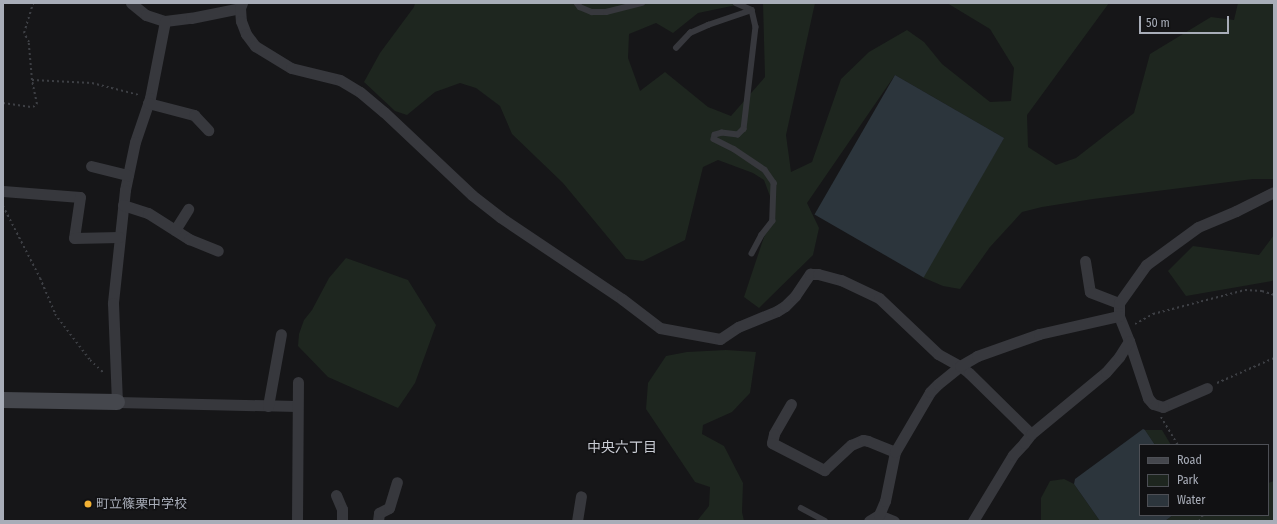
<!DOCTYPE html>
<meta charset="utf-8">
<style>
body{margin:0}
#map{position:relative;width:1277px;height:524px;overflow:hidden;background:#161618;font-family:"Fira Sans Condensed","Noto Sans JP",sans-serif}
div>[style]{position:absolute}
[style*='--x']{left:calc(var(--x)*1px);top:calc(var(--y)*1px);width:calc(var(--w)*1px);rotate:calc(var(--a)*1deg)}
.green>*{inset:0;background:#1e261f}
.water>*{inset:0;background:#2c353c;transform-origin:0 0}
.path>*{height:2px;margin-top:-1px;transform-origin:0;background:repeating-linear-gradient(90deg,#3d3f44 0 2px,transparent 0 5px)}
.lane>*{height:5.5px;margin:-2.75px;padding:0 2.75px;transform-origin:2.75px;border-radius:2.75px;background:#37383d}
.street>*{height:11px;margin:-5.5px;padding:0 5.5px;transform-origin:5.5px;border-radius:5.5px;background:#37383d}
.secondary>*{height:16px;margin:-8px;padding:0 8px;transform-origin:8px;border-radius:8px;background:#45474d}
.dots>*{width:11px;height:11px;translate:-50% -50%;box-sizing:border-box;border:2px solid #111113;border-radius:50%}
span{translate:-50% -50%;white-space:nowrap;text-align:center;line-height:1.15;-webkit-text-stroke:3px #111113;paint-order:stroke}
.poi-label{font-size:13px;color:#a8adb8}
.left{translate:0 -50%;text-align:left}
.neighbourhood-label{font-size:14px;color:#c9ccd4}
.frame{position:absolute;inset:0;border:4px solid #a8adb8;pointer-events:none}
.legend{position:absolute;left:1139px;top:444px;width:130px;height:72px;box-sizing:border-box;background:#111113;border:1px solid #4d4f55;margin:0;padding:5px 7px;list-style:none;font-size:12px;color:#a8adb8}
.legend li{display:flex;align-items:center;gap:8px;height:20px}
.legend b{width:20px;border:1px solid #4d4f55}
.scale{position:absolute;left:1139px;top:16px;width:90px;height:18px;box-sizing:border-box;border:2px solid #a8adb8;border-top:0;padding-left:5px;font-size:12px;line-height:14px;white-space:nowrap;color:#a8adb8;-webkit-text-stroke:3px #111113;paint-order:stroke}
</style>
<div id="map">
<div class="green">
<i style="clip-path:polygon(415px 3px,746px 3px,698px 13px,673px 33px,656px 23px,629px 34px,628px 58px,640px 91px,665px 72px,708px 107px,731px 116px,765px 77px,763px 3px,815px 3px,786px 135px,791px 172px,812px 162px,841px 79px,869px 52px,907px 30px,924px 42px,942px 64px,990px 102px,1011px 101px,1014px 68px,990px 29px,947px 3px,1109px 3px,1027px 115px,1028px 147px,1056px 165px,1076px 158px,1134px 113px,1150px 54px,1211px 17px,1234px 20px,1238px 3px,1274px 3px,1274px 179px,1253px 179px,1093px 199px,1042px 207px,1022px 212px,990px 247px,960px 289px,943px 286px,922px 277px,1004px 138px,895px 75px,807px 203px,819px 228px,813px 255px,759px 308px,744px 297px,774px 207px,764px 180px,753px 173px,718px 160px,703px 167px,685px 240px,643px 261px,626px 259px,563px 183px,512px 134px,500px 106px,476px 88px,460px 83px,435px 92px,407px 115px,395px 111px,364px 82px,380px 53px,414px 7px)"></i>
<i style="clip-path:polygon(1274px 235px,1274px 279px,1272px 281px,1186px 296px,1168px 271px,1193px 246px,1259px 255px)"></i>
<i style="clip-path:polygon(346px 258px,408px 280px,436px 325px,415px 383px,398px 408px,328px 377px,298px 346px,299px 334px,304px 320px,312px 310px,329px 278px)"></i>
<i style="clip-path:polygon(726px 350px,756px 352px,750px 393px,732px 412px,703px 425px,702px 434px,724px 446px,743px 483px,742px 512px,744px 521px,697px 521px,709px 506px,710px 487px,695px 482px,646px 409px,648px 383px,666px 356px,687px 352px)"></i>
<i style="clip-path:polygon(1145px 430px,1162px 430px,1171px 445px,1155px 445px)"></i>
<i style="clip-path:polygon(1064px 479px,1074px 484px,1100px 521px,1041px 521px,1041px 498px,1050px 481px)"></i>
<i style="clip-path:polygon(1274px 481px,1274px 521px,1165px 521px,1173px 515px,1268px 515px,1268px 483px)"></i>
</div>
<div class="water">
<i style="left:895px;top:75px;width:126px;height:161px;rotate:30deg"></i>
<i style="clip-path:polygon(1143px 429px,1145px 430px,1155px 445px,1140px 445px,1140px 515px,1173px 515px,1165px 521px,1100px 521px,1074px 484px,1075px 479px)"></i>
</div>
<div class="path">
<i style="--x:32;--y:80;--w:60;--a:2.9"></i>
<i style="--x:92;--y:83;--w:49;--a:14.3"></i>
<i style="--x:3;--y:103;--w:30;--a:8"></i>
<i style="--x:33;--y:107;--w:5;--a:-37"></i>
<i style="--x:37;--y:104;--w:25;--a:-102"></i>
<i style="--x:32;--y:80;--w:38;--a:-95"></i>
<i style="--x:29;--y:42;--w:10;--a:-119"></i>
<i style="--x:24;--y:33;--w:31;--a:-73"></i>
<i style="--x:3;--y:206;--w:81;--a:62.8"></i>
<i style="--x:40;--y:278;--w:39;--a:67"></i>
<i style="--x:55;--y:314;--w:58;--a:52.7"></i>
<i style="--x:90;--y:360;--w:19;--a:43"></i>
<i style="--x:1135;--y:324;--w:21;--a:-29"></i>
<i style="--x:1153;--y:314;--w:95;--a:-14.6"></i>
<i style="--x:1245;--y:290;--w:17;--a:3"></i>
<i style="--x:1262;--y:291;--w:13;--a:18"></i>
<i style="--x:1217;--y:383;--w:62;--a:-23.7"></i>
<i style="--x:1161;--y:417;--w:33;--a:59"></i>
<i style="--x:1199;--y:521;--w:7;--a:-56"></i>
</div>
<div class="lane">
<i style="--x:577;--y:3;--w:5;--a:53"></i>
<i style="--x:580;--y:7;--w:13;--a:23"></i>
<i style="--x:592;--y:12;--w:14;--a:0"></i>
<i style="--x:606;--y:12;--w:37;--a:-14"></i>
<i style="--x:736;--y:3;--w:17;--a:24"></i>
<i style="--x:752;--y:10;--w:17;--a:77"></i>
<i style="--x:756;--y:27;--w:103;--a:96.7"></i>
<i style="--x:744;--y:129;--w:8;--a:135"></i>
<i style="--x:738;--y:135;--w:16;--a:-173"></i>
<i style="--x:722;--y:133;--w:7;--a:164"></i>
<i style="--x:715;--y:135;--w:4;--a:104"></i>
<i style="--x:714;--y:139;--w:22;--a:27"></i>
<i style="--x:734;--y:149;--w:37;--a:34"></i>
<i style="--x:765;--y:170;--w:16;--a:55"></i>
<i style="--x:774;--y:183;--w:38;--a:92"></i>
<i style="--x:773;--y:221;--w:18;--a:128"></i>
<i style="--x:762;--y:235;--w:21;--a:118"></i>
<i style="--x:676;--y:48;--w:21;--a:-47"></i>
<i style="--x:690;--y:33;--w:20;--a:-24"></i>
<i style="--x:708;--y:25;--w:46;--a:-18.8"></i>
<i style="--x:801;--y:508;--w:27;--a:28"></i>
</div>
<div class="street">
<i style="--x:131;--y:3;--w:19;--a:39"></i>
<i style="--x:146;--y:15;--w:20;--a:18"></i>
<i style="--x:165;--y:21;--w:26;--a:-7"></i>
<i style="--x:191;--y:18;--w:50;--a:-11.5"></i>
<i style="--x:242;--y:3;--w:5;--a:112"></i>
<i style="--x:240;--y:8;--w:13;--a:86"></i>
<i style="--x:241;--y:21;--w:14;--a:69"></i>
<i style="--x:246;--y:34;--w:15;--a:53"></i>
<i style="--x:255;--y:46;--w:42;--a:31.4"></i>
<i style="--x:291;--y:68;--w:50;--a:13.8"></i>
<i style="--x:340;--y:80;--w:23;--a:31"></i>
<i style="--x:360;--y:92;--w:31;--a:40"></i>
<i style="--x:384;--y:112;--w:121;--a:43.3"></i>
<i style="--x:472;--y:195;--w:36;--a:38"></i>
<i style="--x:500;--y:217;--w:147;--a:33.9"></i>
<i style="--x:622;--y:299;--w:48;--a:37.3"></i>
<i style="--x:660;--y:328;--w:61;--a:10.4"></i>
<i style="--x:720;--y:339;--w:22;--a:-34"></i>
<i style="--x:738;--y:327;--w:42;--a:-22.3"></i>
<i style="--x:777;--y:311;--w:9;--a:-32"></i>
<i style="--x:785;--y:306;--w:14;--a:-45"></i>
<i style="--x:795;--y:296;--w:27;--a:-56"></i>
<i style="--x:810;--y:274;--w:8;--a:0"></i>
<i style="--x:818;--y:274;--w:24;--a:15"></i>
<i style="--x:841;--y:280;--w:42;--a:25.3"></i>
<i style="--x:879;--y:298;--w:81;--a:43.5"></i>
<i style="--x:938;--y:354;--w:25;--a:29"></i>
<i style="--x:960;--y:366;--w:11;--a:38"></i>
<i style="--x:969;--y:373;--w:87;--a:44.5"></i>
<i style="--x:165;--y:21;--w:78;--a:101"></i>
<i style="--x:150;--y:98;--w:46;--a:108.8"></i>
<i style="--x:135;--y:142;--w:49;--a:101.8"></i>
<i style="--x:125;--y:190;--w:114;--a:96.1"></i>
<i style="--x:113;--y:303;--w:99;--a:87.7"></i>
<i style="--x:117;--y:402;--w:180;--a:1.3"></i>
<i style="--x:148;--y:103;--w:48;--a:14.6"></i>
<i style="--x:194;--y:115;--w:21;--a:47"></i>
<i style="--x:91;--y:166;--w:38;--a:14"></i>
<i style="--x:3;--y:191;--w:77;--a:4.5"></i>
<i style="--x:80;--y:197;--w:41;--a:98.3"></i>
<i style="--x:74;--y:238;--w:45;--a:-1.3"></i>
<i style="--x:123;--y:205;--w:26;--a:18"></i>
<i style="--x:148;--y:213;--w:49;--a:32.4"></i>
<i style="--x:189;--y:239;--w:31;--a:22"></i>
<i style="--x:175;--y:230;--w:25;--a:-58"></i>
<i style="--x:1085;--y:261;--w:31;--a:81"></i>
<i style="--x:1090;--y:292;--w:31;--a:21"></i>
<i style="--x:1207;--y:388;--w:48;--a:156.6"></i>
<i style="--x:1163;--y:407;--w:10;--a:-163"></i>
<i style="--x:1153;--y:404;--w:8;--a:-130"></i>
<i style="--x:1148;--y:398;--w:60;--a:-108.4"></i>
<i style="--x:1129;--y:341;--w:27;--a:-112"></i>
<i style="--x:1119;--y:316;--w:13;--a:-90"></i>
<i style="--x:1119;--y:303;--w:47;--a:-54.6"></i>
<i style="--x:1146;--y:265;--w:64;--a:-36.2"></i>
<i style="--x:1198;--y:227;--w:41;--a:-22.8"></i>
<i style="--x:1236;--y:211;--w:42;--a:-26.6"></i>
<i style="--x:791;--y:404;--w:34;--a:120"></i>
<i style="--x:774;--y:434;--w:9;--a:103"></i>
<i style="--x:772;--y:443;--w:59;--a:27.4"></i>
<i style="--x:824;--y:470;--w:37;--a:-43"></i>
<i style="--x:851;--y:445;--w:13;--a:-23"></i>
<i style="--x:863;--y:440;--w:5;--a:11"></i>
<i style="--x:868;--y:441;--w:29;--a:22"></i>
<i style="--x:268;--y:406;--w:73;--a:-79.8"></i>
<i style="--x:336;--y:495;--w:15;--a:67"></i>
<i style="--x:342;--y:509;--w:12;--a:90"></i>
<i style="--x:879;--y:515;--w:16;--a:22"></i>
<i style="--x:297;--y:521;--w:139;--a:-89.6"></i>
<i style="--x:378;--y:521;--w:8;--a:-83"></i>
<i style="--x:379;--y:513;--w:11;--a:-27"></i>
<i style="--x:389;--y:508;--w:27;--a:-73"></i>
<i style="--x:577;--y:521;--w:25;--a:-81"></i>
<i style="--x:869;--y:521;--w:12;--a:-31"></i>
<i style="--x:879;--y:515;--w:15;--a:-67"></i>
<i style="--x:885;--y:501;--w:50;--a:-78.5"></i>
<i style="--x:895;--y:452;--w:69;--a:-59.7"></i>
<i style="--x:930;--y:392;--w:11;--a:-45"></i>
<i style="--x:938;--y:384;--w:28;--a:-39"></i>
<i style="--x:960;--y:366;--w:20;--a:-30"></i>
<i style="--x:977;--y:356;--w:66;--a:-19.5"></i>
<i style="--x:1039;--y:334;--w:82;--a:-12.7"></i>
<i style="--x:973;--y:521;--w:77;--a:-58.8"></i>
<i style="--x:1013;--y:455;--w:16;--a:-47"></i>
<i style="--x:1024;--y:443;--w:11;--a:-52"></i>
<i style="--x:1031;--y:434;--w:97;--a:-39.6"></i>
<i style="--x:1106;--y:372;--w:20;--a:-49"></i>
<i style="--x:1119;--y:357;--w:19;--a:-58"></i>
</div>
<div class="secondary">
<i style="--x:3;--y:400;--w:114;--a:1"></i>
</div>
<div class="dots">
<i style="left:88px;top:504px;background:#f2b134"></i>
</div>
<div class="poi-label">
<span class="left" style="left:96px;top:504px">町立篠栗中学校</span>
</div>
<div class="neighbourhood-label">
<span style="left:622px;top:448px">中央六丁目</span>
</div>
<div class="frame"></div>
<ul class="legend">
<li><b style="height:5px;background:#45474d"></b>Road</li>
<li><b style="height:11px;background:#1e261f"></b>Park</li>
<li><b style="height:11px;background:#2c353c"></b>Water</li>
</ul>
<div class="scale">50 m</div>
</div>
